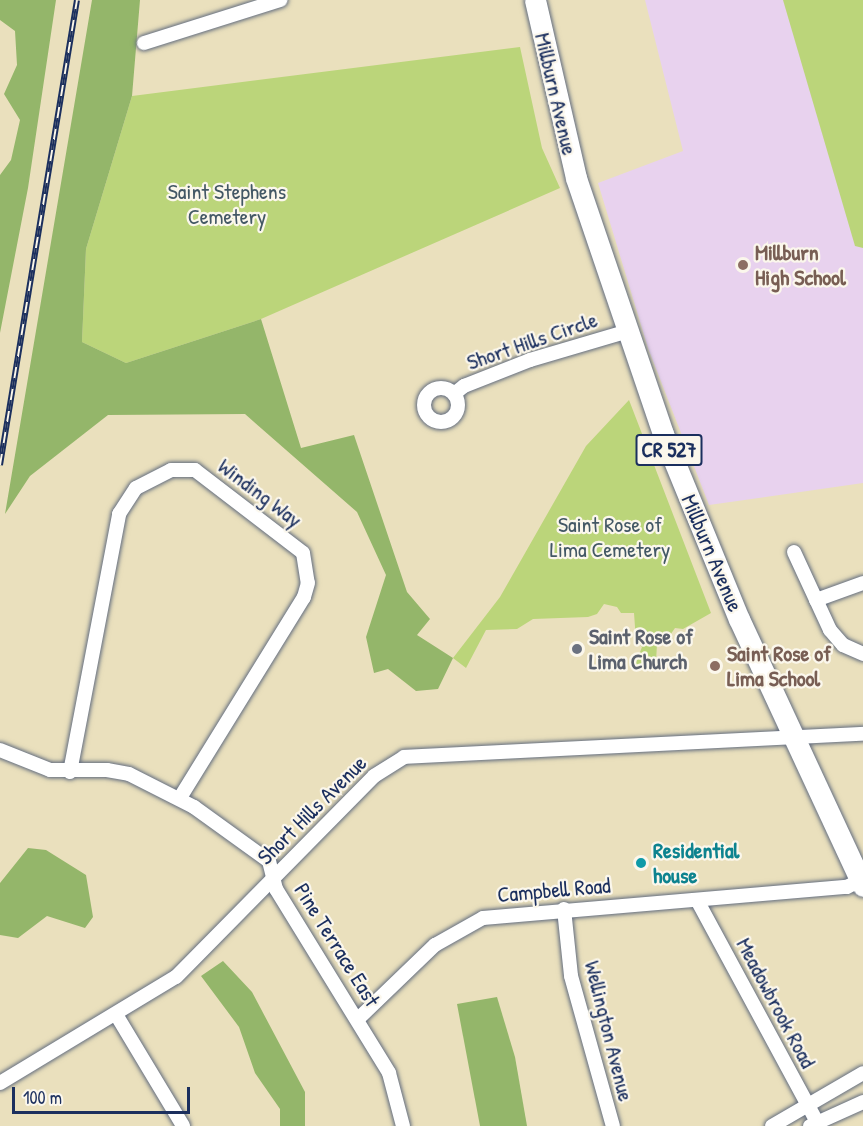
<!DOCTYPE html>
<style>
body{margin:0}
#map{position:relative;width:863px;height:1126px;overflow:hidden;background:#eae0bd;font-family:"Patrick Hand",sans-serif}
div>[style]{position:absolute}
[style*='--x']{left:calc(var(--x)*1px);top:calc(var(--y)*1px);width:calc(var(--w)*1px);rotate:calc(var(--a)*1deg)}
.built>*{inset:0;background:#e8d2ee}
.green>*{inset:0;background:#bbd57a}
.forest>*{inset:0;background:#94b66a}
.roads{filter:drop-shadow(0 0 2px #636d7f) drop-shadow(0 0 2px #636d7f)}
.street>*{height:14px;margin:-7px;padding:0 7px;transform-origin:7px;border-radius:7px;background:#fff}
.street>.ring{margin:-7px;padding:0;box-sizing:content-box;background:none;border:14px solid #fff;border-radius:50%}
.primary>*{height:21px;margin:-10.5px;padding:0 10.5px;transform-origin:10.5px;border-radius:10.5px;background:#fff}
.rail>*{height:6px;margin-top:-3px;transform-origin:0;background:repeating-linear-gradient(90deg,#fbf7ec 0 11px,#1b2f5e 0 22px);box-sizing:border-box;border-block:2px solid #1b2f5e}
.dots>*{width:16px;height:16px;translate:-50% -50%;box-sizing:border-box;border:3px solid #fbf7ec;border-radius:50%}
span{translate:-50% -50%;white-space:nowrap;text-align:center;line-height:1.15;-webkit-text-stroke:4.5px #fbf7ec;paint-order:stroke}
.shield-label span{padding:2px 4px;background:#fbf7ec;border:2px solid;border-radius:4px;-webkit-text-stroke-width:0}
.shield-label{font-size:21px;color:#1b2f5e;font-weight:700}
.street-label{font-size:22px;color:#1b2f5e}
.park-label{font-size:22px;color:#435865}
.education-label{font-size:22px;color:#785e54;font-weight:700}
.left{translate:0 -50%;text-align:left}
.worship-label{font-size:22px;color:#5b616d;font-weight:700}
.culture-label{font-size:22px;color:#0d838f;font-weight:700}
.scale{position:absolute;left:12px;top:1087px;width:178px;height:27px;box-sizing:border-box;border:3px solid #1b2f5e;border-top:0;padding-left:8px;font-size:18px;line-height:21px;white-space:nowrap;color:#1b2f5e;-webkit-text-stroke:4px #fbf7ec;paint-order:stroke}
</style>
<div id="map">
<div class="built">
<i style="clip-path:polygon(645px 0,863px 0,863px 483px,709px 505px,648px 348px,598px 183px,683px 151px)"></i>
</div>
<div class="green">
<i style="clip-path:polygon(783px 0,863px 0,863px 248px,855px 246px)"></i>
<i style="clip-path:polygon(520px 47px,542px 148px,560px 188px,261px 319px,126px 363px,82px 342px,86px 249px,132px 96px)"></i>
<i style="clip-path:polygon(629px 400px,711px 613px,683px 629px,675px 628px,666px 641px,657px 644px,656px 662px,635px 665px,642px 647px,636px 641px,634px 613px,621px 613px,617px 607px,604px 604px,597px 614px,588px 617px,533px 619px,517px 629px,486px 630px,466px 668px,453px 658px,500px 597px,586px 446px)"></i>
</div>
<div class="forest">
<i style="clip-path:polygon(0 0,56px 0,28px 188px,0 333px,0 175px,11px 160px,20px 120px,4px 94px,17px 65px,15px 31px,0 20px)"></i>
<i style="clip-path:polygon(92px 0,140px 0,132px 96px,86px 249px,82px 342px,126px 363px,261px 319px,301px 448px,354px 435px,407px 592px,430px 619px,417px 635px,453px 658px,438px 689px,416px 691px,388px 669px,374px 673px,366px 637px,386px 575px,357px 512px,245px 414px,108px 415px,30px 476px,5px 514px)"></i>
<i style="clip-path:polygon(28px 848px,46px 850px,86px 875px,93px 917px,85px 928px,47px 916px,18px 938px,0 935px,0 883px)"></i>
<i style="clip-path:polygon(223px 961px,252px 992px,305px 1092px,305px 1126px,280px 1126px,280px 1109px,255px 1073px,239px 1027px,201px 976px)"></i>
<i style="clip-path:polygon(497px 997px,515px 1057px,527px 1126px,480px 1126px,457px 1004px)"></i>
</div>
<div class="roads">
<div class="street">
<i style="--x:144;--y:43;--w:143;--a:-17.5"></i>
<i class="ring" style="left:424px;top:388px;width:20px;height:20px"></i>
<i style="--x:454;--y:394;--w:13;--a:-39"></i>
<i style="--x:464;--y:386;--w:71;--a:-21.5"></i>
<i style="--x:530;--y:360;--w:99;--a:-16.4"></i>
<i style="--x:794;--y:552;--w:86;--a:65.2"></i>
<i style="--x:830;--y:630;--w:20;--a:49"></i>
<i style="--x:843;--y:645;--w:22;--a:24"></i>
<i style="--x:816;--y:600;--w:50;--a:-19.9"></i>
<i style="--x:0;--y:750;--w:54;--a:21.8"></i>
<i style="--x:50;--y:770;--w:57;--a:0"></i>
<i style="--x:107;--y:770;--w:22;--a:10"></i>
<i style="--x:129;--y:774;--w:73;--a:26.9"></i>
<i style="--x:194;--y:807;--w:92;--a:35.8"></i>
<i style="--x:269;--y:861;--w:29;--a:76"></i>
<i style="--x:276;--y:889;--w:216;--a:58.4"></i>
<i style="--x:389;--y:1073;--w:55;--a:75.2"></i>
<i style="--x:70;--y:772;--w:263;--a:-79.2"></i>
<i style="--x:119;--y:514;--w:31;--a:-57"></i>
<i style="--x:136;--y:488;--w:39;--a:-27"></i>
<i style="--x:171;--y:470;--w:24;--a:0"></i>
<i style="--x:195;--y:470;--w:136;--a:37.5"></i>
<i style="--x:303;--y:553;--w:30;--a:81"></i>
<i style="--x:308;--y:583;--w:15;--a:106"></i>
<i style="--x:304;--y:597;--w:236;--a:121.7"></i>
<i style="--x:697;--y:900;--w:257;--a:61.6"></i>
<i style="--x:564;--y:909;--w:67;--a:84"></i>
<i style="--x:571;--y:976;--w:156;--a:74.4"></i>
<i style="--x:117;--y:1016;--w:128;--a:59"></i>
<i style="--x:358;--y:1019;--w:107;--a:-43.9"></i>
<i style="--x:435;--y:945;--w:55;--a:-29.4"></i>
<i style="--x:483;--y:918;--w:365;--a:-4.9"></i>
<i style="--x:847;--y:887;--w:15;--a:-28"></i>
<i style="--x:0;--y:1083;--w:205;--a:-31.1"></i>
<i style="--x:176;--y:977;--w:282;--a:-45.4"></i>
<i style="--x:374;--y:776;--w:36;--a:-32"></i>
<i style="--x:404;--y:757;--w:460;--a:-2.9"></i>
<i style="--x:772;--y:1126;--w:105;--a:-30.2"></i>
<i style="--x:810;--y:1126;--w:58;--a:-24.4"></i>
</div>
<div class="primary">
<i style="--x:535;--y:0;--w:183;--a:77"></i>
<i style="--x:576;--y:178;--w:270;--a:71.2"></i>
<i style="--x:663;--y:434;--w:200;--a:67.7"></i>
<i style="--x:739;--y:619;--w:294;--a:65.1"></i>
</div>
</div>
<div class="rail">
<i style="--x:0;--y:465;--w:471;--a:-80.6"></i>
</div>
<div class="dots">
<i style="left:743px;top:265px;background:#8d6e63"></i>
<i style="left:577px;top:649px;background:#6b7280"></i>
<i style="left:715px;top:666px;background:#8d6e63"></i>
<i style="left:641px;top:863px;background:#0f9aa8"></i>
</div>
<div class="shield-label">
<span style="left:669px;top:450px">CR 527</span>
</div>
<div class="street-label">
<span style="left:556px;top:94px;rotate:77deg">Millburn Avenue</span>
<span style="left:532px;top:341px;rotate:-19deg">Short Hills Circle</span>
<span style="left:260px;top:493px;rotate:37deg">Winding Way</span>
<span style="left:712px;top:553px;rotate:67deg">Millburn Avenue</span>
<span style="left:312px;top:810px;rotate:-45deg">Short Hills Avenue</span>
<span style="left:554px;top:890px;rotate:-5deg">Campbell Road</span>
<span style="left:337px;top:945px;rotate:58deg">Pine Terrace East</span>
<span style="left:776px;top:1003px;rotate:62deg">Meadowbrook Road</span>
<span style="left:609px;top:1031px;rotate:76deg">Wellington Avenue</span>
</div>
<div class="park-label">
<span style="left:227px;top:204px">Saint Stephens<br>Cemetery</span>
<span style="left:610px;top:537px">Saint Rose of<br>Lima Cemetery</span>
</div>
<div class="education-label">
<span class="left" style="left:755px;top:265px">Millburn<br>High School</span>
<span class="left" style="left:727px;top:666px">Saint Rose of<br>Lima School</span>
</div>
<div class="worship-label">
<span class="left" style="left:589px;top:649px">Saint Rose of<br>Lima Church</span>
</div>
<div class="culture-label">
<span class="left" style="left:653px;top:863px">Residential<br>house</span>
</div>
<div class="scale">100 m</div>
</div>
